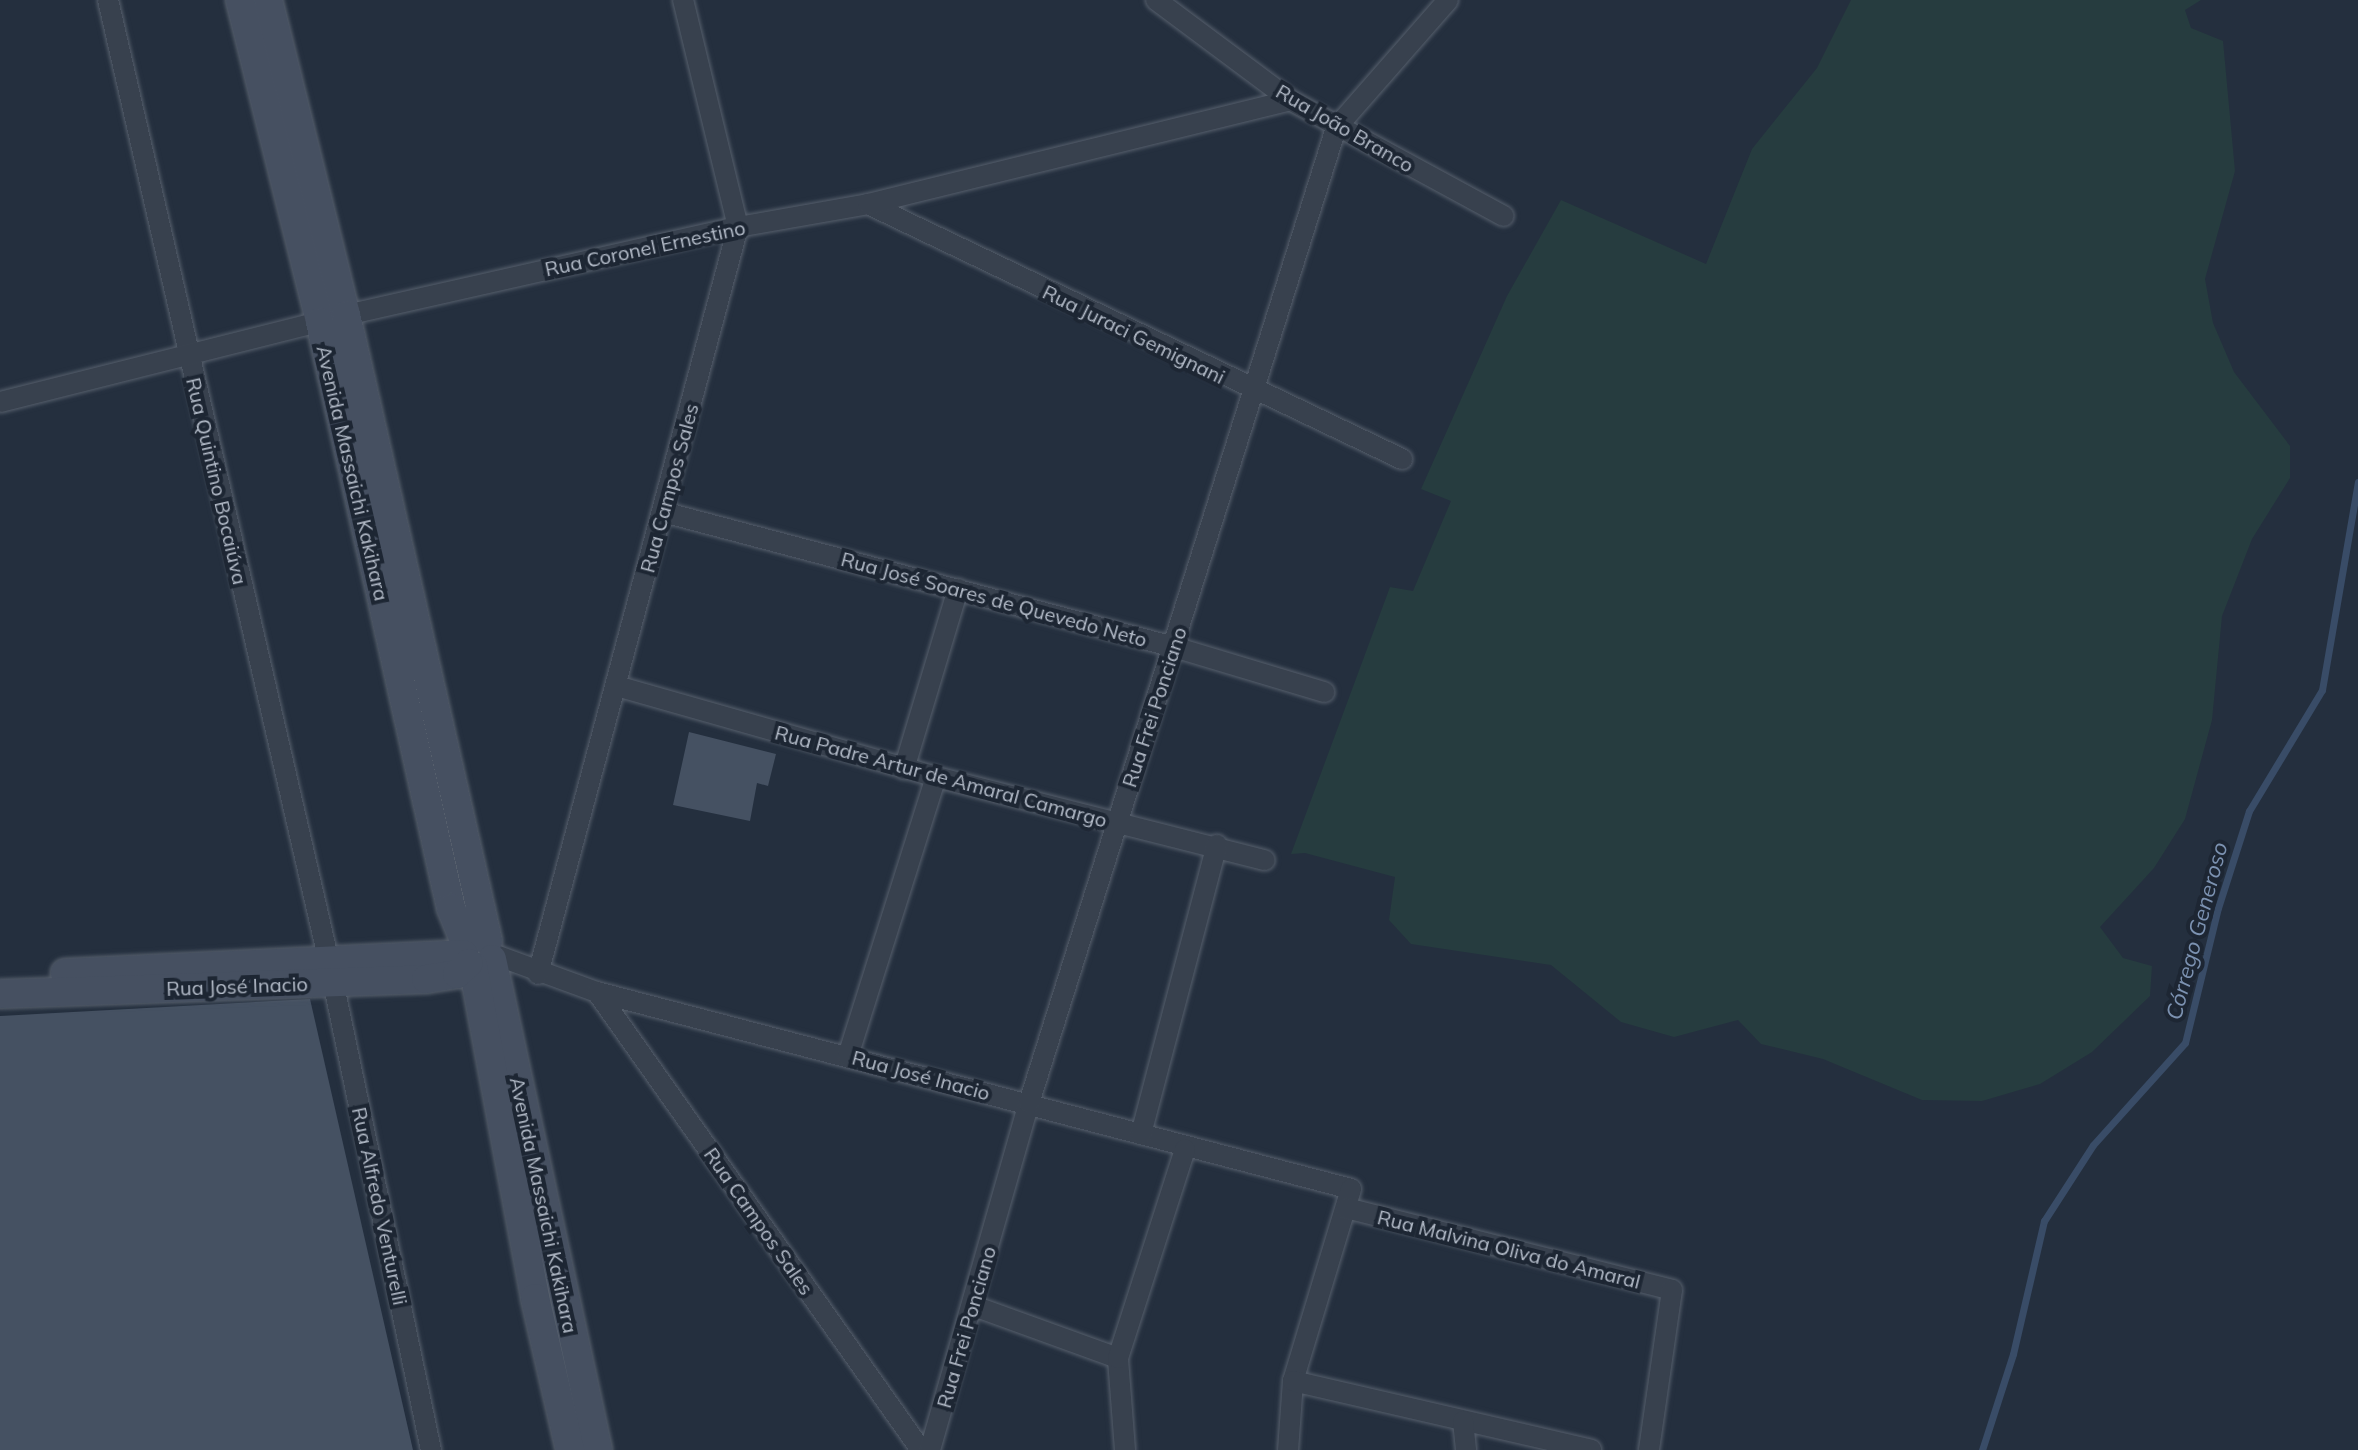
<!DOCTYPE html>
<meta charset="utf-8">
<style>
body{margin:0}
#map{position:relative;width:2358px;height:1450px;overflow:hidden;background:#242f3e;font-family:Mulish,sans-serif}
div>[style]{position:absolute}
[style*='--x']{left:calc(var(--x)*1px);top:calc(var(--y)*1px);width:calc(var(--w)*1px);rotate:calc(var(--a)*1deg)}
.green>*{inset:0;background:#263c3f}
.stream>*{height:7px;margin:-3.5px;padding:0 3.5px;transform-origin:3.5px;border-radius:3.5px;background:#394c67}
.building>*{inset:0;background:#455162}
.roads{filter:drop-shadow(0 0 2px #565f6c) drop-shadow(0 0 2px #565f6c)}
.street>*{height:20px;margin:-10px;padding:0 10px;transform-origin:10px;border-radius:10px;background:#38414e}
.secondary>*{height:28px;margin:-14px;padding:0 14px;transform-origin:14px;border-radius:14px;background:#465061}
span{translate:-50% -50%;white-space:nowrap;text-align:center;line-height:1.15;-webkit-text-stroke:8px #1d2633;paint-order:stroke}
.street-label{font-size:20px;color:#b4bcc9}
.water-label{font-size:22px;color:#7c92b1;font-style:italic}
</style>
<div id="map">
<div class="green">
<i style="clip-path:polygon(1851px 0,2201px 0,2185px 10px,2191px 28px,2223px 41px,2235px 171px,2205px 279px,2213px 323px,2234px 372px,2290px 446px,2290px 478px,2252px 539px,2222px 616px,2212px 720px,2185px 819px,2154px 868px,2100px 927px,2123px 958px,2152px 966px,2150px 996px,2092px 1052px,2040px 1084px,1982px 1101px,1922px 1100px,1823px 1059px,1761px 1044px,1738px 1020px,1674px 1037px,1621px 1022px,1551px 965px,1411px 944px,1389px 920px,1395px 877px,1305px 853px,1291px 854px,1390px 587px,1413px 591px,1451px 501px,1421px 489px,1507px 296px,1561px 200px,1706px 264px,1752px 149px,1817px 68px)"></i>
</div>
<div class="stream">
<i style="--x:1982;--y:1450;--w:101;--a:-72.1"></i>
<i style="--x:2013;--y:1354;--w:137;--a:-76.9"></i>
<i style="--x:2044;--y:1221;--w:90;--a:-57.2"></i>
<i style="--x:2093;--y:1145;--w:137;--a:-48"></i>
<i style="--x:2185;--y:1043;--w:139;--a:-76.3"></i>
<i style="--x:2218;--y:908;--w:102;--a:-72.3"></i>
<i style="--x:2249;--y:811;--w:141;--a:-58.9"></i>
<i style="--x:2322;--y:690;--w:211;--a:-80.2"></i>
</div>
<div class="building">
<i style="clip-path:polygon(689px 732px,776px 754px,768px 786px,757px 783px,750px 821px,673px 805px)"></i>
<i style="clip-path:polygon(310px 999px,413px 1450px,0 1450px,0 1016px)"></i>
</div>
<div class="roads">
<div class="street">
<i style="--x:108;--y:0;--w:987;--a:77.06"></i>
<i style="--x:329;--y:962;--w:499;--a:78.2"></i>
<i style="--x:1156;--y:0;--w:167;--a:36.7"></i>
<i style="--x:1290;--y:100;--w:243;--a:28.5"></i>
<i style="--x:868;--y:204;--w:592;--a:25.53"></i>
<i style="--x:0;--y:402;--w:357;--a:-14.1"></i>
<i style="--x:346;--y:315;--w:402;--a:-12.7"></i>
<i style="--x:738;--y:227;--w:132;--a:-10"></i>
<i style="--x:868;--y:204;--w:435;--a:-13.8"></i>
<i style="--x:663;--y:512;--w:529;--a:14.8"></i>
<i style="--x:1174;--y:647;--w:157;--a:16.7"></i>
<i style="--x:617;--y:686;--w:332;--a:15.9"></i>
<i style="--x:936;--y:777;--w:339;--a:14.2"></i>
<i style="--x:904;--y:769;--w:188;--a:-73.3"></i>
<i style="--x:493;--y:954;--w:111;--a:20.1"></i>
<i style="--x:597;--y:992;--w:779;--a:14.64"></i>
<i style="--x:1351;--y:1189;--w:201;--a:106.8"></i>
<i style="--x:1293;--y:1381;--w:69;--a:94.1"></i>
<i style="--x:538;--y:974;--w:773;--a:-75.01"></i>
<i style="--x:738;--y:227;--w:234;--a:-103.6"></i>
<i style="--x:597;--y:992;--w:561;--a:54.72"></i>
<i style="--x:848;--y:1056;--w:293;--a:-72.5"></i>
<i style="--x:1141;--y:1134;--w:299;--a:-75.3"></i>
<i style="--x:1346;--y:1208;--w:336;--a:14.1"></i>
<i style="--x:1672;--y:1290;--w:162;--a:98.2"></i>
<i style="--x:974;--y:1306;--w:153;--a:19.9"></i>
<i style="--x:1293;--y:1381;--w:306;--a:13"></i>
<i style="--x:1463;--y:1421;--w:29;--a:84"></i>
<i style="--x:930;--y:1450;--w:361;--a:-74.1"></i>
<i style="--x:1029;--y:1103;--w:1022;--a:-72.52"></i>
<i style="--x:1336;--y:128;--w:170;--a:-48.8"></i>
<i style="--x:1125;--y:1450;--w:92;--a:-94.4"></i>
<i style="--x:1118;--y:1358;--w:219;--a:-72.2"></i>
</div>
<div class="secondary">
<i style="--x:240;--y:0;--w:332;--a:76"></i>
<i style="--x:320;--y:322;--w:600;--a:77.4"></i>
<i style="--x:451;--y:908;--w:40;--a:68"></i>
<i style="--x:268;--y:0;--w:325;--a:76.1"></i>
<i style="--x:346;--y:315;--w:642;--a:77.22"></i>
<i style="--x:492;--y:959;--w:502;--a:77.82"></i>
<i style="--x:473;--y:966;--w:338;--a:79.4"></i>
<i style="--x:535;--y:1298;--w:156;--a:77"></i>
<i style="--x:65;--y:973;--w:399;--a:-2.7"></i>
<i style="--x:0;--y:994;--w:426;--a:-2"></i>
<i style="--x:426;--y:979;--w:31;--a:-9"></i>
<i style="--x:457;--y:974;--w:16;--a:-43"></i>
</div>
</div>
<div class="street-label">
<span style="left:1345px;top:128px;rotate:30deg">Rua João Branco</span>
<span style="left:645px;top:248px;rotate:-12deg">Rua Coronel Ernestino</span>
<span style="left:1134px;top:334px;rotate:26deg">Rua Juraci Gemignani</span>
<span style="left:353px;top:473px;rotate:77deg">Avenida Massaichi Kakihara</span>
<span style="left:217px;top:481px;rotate:77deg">Rua Quintino Bocaiúva</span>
<span style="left:669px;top:488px;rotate:-75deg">Rua Campos Sales</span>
<span style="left:994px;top:599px;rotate:15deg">Rua José Soares de Quevedo Neto</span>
<span style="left:1154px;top:707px;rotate:-72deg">Rua Frei Ponciano</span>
<span style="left:941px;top:776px;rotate:15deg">Rua Padre Artur de Amaral Camargo</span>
<span style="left:237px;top:986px;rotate:-2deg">Rua José Inacio</span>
<span style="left:921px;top:1075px;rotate:15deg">Rua José Inacio</span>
<span style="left:544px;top:1205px;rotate:78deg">Avenida Massaichi Kakihara</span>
<span style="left:380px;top:1206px;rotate:78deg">Rua Alfredo Venturelli</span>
<span style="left:759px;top:1221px;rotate:55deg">Rua Campos Sales</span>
<span style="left:1509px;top:1249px;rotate:14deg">Rua Malvina Oliva do Amaral</span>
<span style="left:966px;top:1327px;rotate:-74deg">Rua Frei Ponciano</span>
</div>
<div class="water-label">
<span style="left:2197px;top:931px;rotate:-75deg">Córrego Generoso</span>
</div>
</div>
